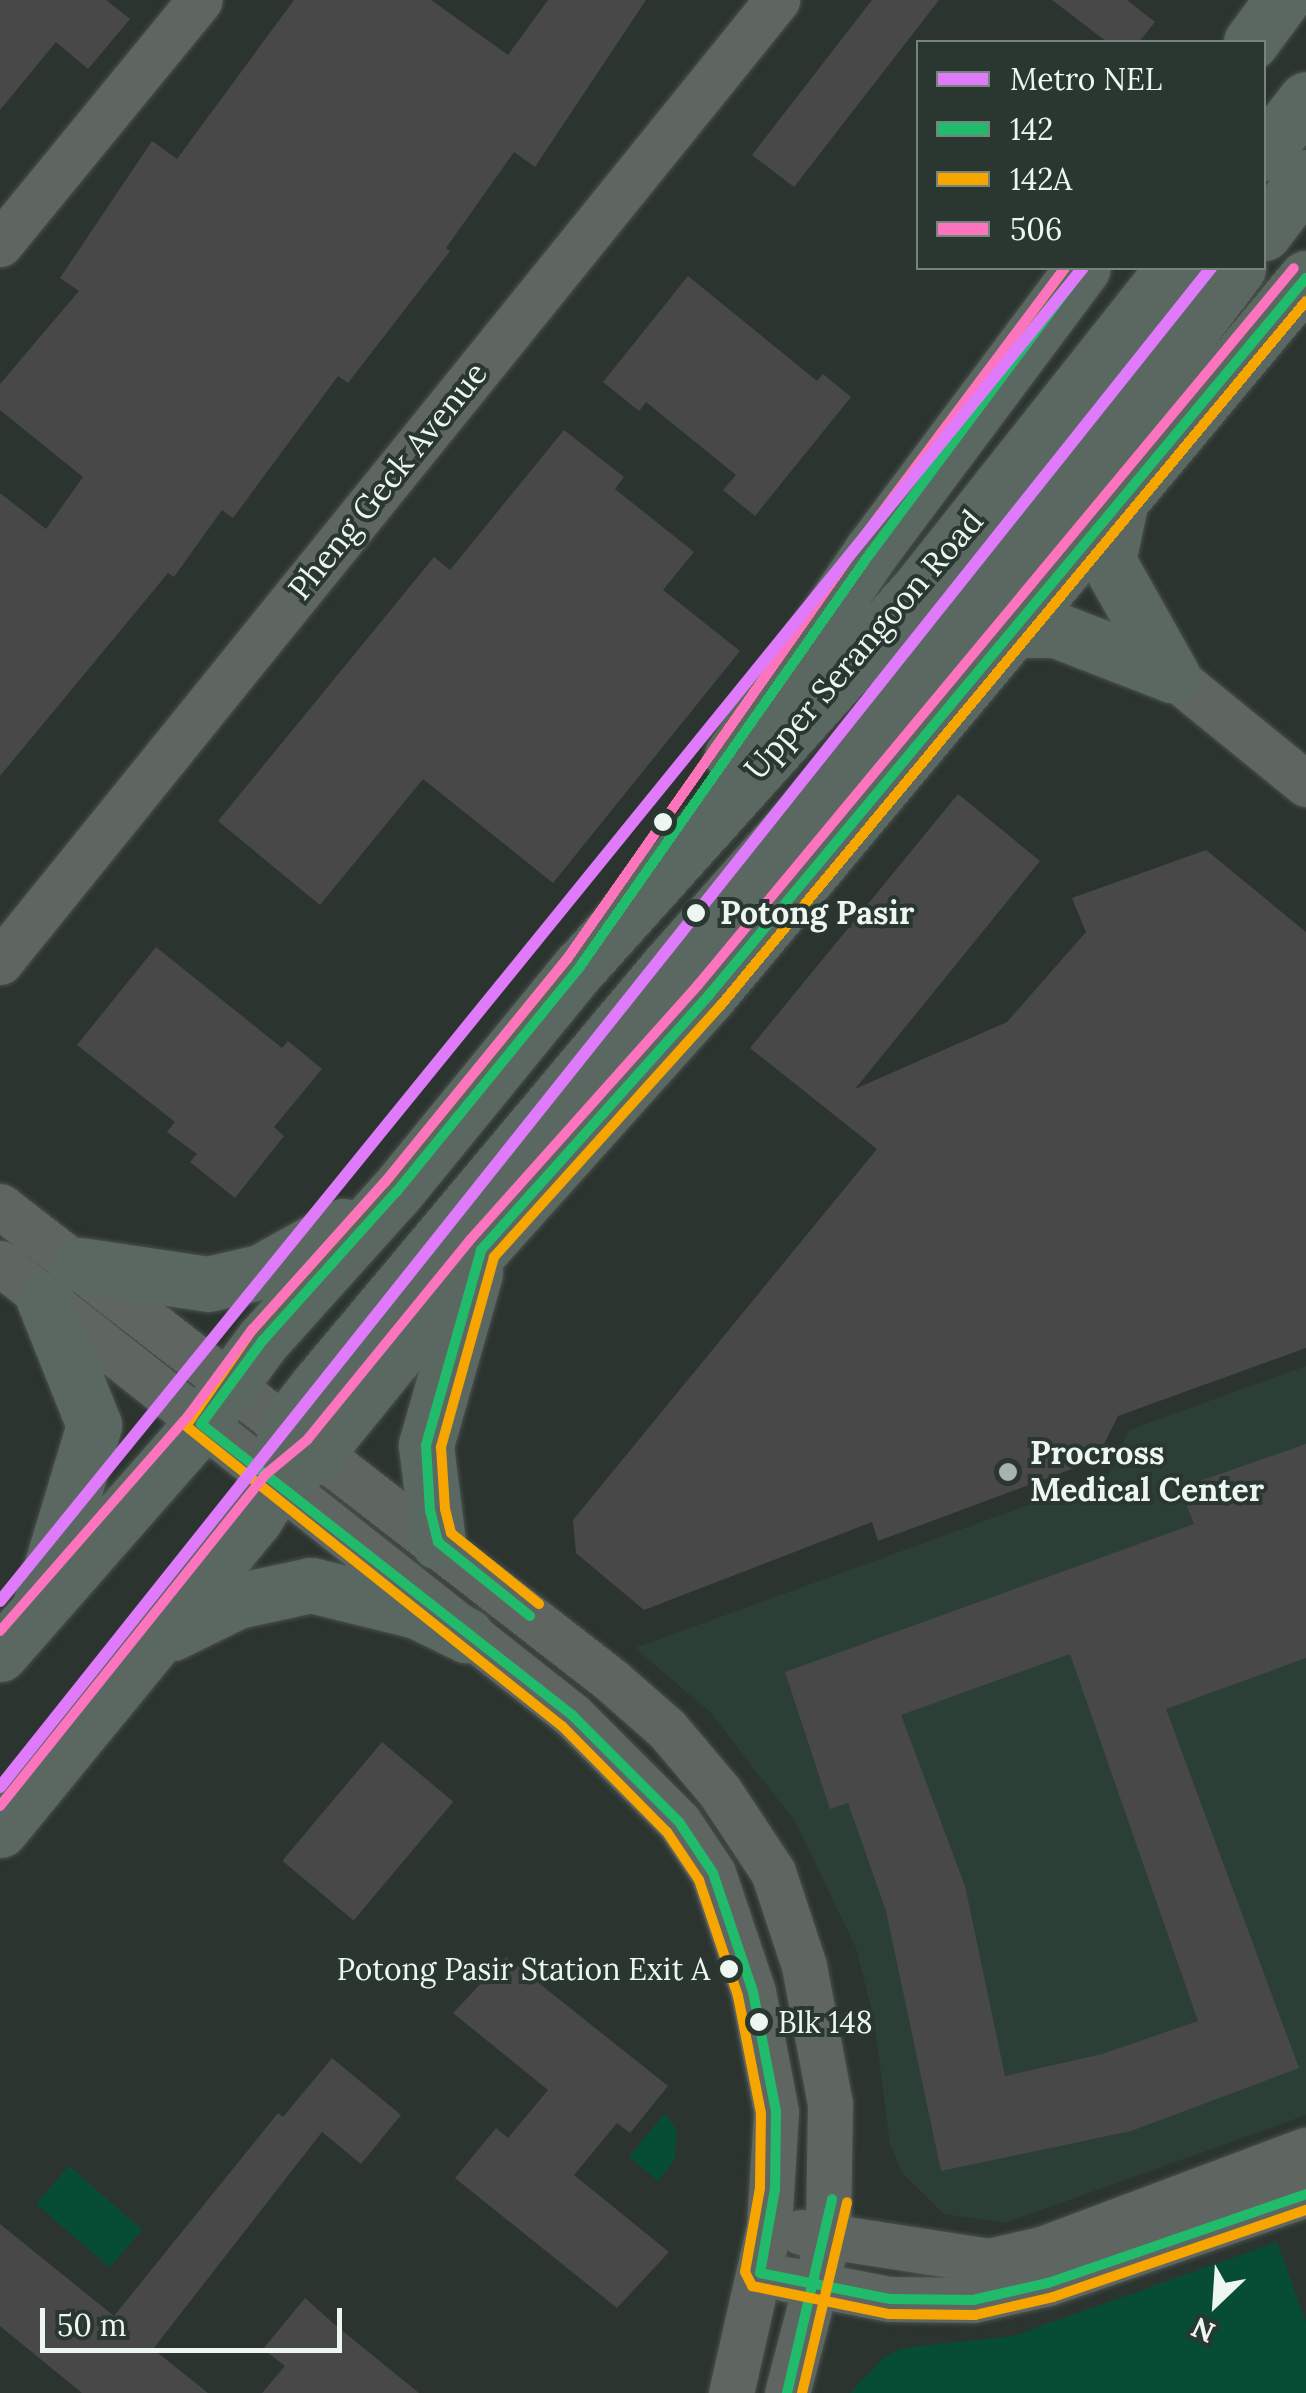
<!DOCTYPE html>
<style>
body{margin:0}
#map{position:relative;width:1306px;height:2393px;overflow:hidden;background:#2c3430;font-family:Lora,serif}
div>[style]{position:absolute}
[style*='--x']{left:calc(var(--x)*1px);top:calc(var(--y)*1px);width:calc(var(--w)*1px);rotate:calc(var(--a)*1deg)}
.built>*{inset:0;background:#2c3f36}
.green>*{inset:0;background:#074d36;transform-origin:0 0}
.building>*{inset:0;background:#484848;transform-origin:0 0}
.roads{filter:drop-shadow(0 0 2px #49504c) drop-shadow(0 0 2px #49504c)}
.street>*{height:45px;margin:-22.5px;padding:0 22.5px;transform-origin:22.5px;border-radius:22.5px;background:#5f6662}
.primary>*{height:55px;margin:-27.5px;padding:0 27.5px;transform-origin:27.5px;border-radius:27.5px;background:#5b6862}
.bus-1>*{height:10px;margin:-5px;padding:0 5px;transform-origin:5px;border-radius:5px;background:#20bc6c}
.bus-2>*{height:10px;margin:-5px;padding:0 5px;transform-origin:5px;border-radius:5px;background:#f7a600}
.bus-3>*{height:10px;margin:-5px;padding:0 5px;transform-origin:5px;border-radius:5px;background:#fc73be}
.metro-1>*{height:12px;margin:-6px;padding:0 6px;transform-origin:6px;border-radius:6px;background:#df7bfb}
.dots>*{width:28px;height:28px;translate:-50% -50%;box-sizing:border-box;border:5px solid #293730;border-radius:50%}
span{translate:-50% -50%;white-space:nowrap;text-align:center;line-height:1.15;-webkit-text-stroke:8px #293730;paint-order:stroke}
.bus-label{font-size:30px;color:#edf6f1}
.right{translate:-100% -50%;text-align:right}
.left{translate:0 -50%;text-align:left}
.street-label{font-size:32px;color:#edf6f1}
.stop-label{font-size:32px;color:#edf6f1;font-weight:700}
.poi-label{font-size:32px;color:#edf6f1;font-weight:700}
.legend{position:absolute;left:916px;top:40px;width:350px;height:230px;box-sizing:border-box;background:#293730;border:2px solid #77837d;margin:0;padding:12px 18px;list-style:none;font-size:30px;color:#edf6f1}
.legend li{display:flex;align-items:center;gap:20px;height:50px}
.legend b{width:50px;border:2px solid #77837d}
.north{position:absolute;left:1166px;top:2253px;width:100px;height:100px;-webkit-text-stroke:8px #293730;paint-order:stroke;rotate:205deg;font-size:28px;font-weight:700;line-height:40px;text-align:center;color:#edf6f1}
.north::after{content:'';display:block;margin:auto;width:35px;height:45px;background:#edf6f1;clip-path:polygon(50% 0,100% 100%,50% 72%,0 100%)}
.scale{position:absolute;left:40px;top:2308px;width:302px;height:45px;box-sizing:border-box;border:5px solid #edf6f1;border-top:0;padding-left:12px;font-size:30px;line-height:35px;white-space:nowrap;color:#edf6f1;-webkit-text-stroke:8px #293730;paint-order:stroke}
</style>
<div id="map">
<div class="built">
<i style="clip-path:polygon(1306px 1366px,1306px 2115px,1005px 2223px,944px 2214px,903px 2174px,890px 2144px,874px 2019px,856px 1948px,796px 1823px,710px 1712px,635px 1648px,1108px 1476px,1129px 1430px)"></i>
</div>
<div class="green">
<i style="clip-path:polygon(665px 2113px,677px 2131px,675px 2159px,658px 2181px,629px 2157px)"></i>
<i style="left:69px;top:2166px;width:97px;height:50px;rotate:41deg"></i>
<i style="clip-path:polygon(1277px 2242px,1306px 2322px,1306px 2393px,850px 2393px,884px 2357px,903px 2348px,1013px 2336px)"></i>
</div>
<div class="building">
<i style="clip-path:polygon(0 0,106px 0,130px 19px,88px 69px,56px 42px,0 110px)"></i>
<i style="clip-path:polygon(294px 0,431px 0,508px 55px,548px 0,646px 0,535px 167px,514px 152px,446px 248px,450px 251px,348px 383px,338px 376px,233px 518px,222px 510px,174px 577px,168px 573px,0 776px,0 493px,46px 529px,83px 477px,0 410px,0 384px,79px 291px,60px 278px,152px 141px,177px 159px)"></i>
<i style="clip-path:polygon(872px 0,939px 0,794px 187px,752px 155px)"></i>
<i style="clip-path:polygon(1052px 0,1127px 0,1155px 22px,1139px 42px,1107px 42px)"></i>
<i style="clip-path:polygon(688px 276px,817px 381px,823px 374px,851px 397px,755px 516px,723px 490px,736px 475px,646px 402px,639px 411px,603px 382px)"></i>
<i style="clip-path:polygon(564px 430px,624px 477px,615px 489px,694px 552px,663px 590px,740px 651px,553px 883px,423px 779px,320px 905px,218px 821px,434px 557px,450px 570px)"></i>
<i style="clip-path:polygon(958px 794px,1040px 861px,855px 1089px,1007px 1022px,1086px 932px,1072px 898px,1206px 850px,1306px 932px,1306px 1348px,1118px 1416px,1096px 1460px,878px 1541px,872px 1522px,644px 1610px,576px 1553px,573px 1520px,877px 1149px,750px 1048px)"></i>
<i style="clip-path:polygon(156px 947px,282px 1048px,288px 1041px,322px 1069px,274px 1127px,284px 1136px,235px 1198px,190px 1162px,197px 1154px,167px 1132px,175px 1122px,77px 1045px)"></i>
<i style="clip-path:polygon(evenodd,1306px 1444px,1306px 1658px,1166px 1709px,1299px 2068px,1131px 2131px,941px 2171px,886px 1911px,848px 1803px,830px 1809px,785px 1672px,1194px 1524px,1180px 1488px,1306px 1444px,1070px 1654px,1198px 2021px,1102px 2054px,1005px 2076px,965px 1886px,901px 1715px,1070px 1654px)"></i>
<i style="left:382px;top:1742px;width:93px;height:155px;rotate:40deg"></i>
<i style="clip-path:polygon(506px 1957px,668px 2086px,630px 2133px,617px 2123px,574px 2175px,669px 2252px,617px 2308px,455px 2178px,496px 2128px,508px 2138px,548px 2090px,453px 2013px)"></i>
<i style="clip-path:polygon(332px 2058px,401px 2115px,361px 2164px,322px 2132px,153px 2349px,208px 2393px,82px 2393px,0 2326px,0 2224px,114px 2316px,278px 2113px,283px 2117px)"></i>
<i style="clip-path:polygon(305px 2298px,334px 2324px,419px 2393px,262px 2393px,285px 2366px,263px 2349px)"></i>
</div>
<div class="roads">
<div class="street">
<i style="--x:0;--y:244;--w:315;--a:-50.7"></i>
<i style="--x:1172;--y:675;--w:173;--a:39.1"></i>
<i style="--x:0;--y:962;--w:1237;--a:-51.07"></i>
<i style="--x:0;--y:1206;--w:773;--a:37.8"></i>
<i style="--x:611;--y:1680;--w:74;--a:41.2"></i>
<i style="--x:667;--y:1729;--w:82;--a:49.9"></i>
<i style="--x:720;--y:1792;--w:96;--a:56.5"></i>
<i style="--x:773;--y:1872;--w:99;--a:71.7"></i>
<i style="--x:804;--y:1966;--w:139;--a:79.3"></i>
<i style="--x:830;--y:2103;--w:134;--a:90.9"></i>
<i style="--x:828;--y:2237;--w:161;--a:104.7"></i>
<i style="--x:0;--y:1263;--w:729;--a:38.32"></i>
<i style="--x:572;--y:1715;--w:151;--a:45"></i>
<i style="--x:679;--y:1822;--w:61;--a:56.3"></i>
<i style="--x:713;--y:1873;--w:126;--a:71.4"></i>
<i style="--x:753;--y:1992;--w:122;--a:79.1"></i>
<i style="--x:776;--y:2112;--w:114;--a:93.5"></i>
<i style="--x:769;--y:2226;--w:171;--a:102.8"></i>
<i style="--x:801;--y:2232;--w:190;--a:8.8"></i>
<i style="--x:989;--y:2261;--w:54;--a:-12.8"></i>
<i style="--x:1042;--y:2249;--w:282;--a:-20.6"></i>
<i style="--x:786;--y:2279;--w:106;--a:10.9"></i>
<i style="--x:890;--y:2299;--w:83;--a:0.7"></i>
<i style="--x:973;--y:2300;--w:77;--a:-12.8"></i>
<i style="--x:1048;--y:2283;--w:273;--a:-19"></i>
</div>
<div class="primary">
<i style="--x:1251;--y:42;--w:52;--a:-53.6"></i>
<i style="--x:1264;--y:153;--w:68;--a:-52.1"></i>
<i style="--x:1264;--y:233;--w:70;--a:-53.1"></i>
<i style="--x:1119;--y:509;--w:53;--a:101.9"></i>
<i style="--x:1108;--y:561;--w:131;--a:60.7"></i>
<i style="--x:1017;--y:630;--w:39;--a:0"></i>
<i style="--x:1056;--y:630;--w:124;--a:21.2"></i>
<i style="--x:732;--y:755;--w:246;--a:-55.6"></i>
<i style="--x:871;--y:552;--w:354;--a:-53.3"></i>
<i style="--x:80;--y:1265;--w:129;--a:8.4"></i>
<i style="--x:208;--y:1284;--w:53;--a:-13"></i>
<i style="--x:260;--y:1272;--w:95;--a:-29"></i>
<i style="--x:277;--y:1484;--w:53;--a:-38.8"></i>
<i style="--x:318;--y:1451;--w:259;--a:-51"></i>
<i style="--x:481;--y:1250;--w:342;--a:-48.2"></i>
<i style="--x:709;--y:995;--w:933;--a:-50.22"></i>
<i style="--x:438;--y:1542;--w:98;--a:-97.1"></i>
<i style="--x:426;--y:1445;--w:179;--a:-74.1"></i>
<i style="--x:41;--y:1601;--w:184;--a:-73.2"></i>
<i style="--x:94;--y:1425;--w:135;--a:-111.8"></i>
<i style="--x:172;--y:1633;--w:72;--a:-26.2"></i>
<i style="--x:237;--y:1601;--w:76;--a:-12.2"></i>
<i style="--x:311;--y:1585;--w:109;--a:13.8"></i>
<i style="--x:417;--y:1611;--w:55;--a:26.1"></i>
<i style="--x:0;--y:1654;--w:305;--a:-48.8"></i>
<i style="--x:201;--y:1424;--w:104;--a:-53.6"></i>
<i style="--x:263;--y:1340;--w:199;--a:-48.1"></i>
<i style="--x:396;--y:1192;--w:289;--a:-50.8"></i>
<i style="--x:579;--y:968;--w:508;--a:-48.11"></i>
<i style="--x:918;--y:590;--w:411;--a:-51.6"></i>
<i style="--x:0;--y:1830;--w:401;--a:-50.7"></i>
<i style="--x:254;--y:1520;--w:43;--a:-57.4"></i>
<i style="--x:277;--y:1484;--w:59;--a:-81.2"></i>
<i style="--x:286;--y:1426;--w:53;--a:-51.8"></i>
<i style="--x:319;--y:1384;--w:542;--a:-50.09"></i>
<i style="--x:667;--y:968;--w:446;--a:-48.6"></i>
<i style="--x:962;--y:633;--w:458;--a:-52.9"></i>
</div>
</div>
<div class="bus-1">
<i style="--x:1083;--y:268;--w:354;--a:126.7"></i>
<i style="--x:871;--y:552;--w:508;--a:125.07"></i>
<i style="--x:579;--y:968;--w:289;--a:129.2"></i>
<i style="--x:396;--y:1192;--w:199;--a:131.9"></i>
<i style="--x:263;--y:1340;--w:104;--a:126.4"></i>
<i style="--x:201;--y:1424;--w:472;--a:38.1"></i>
<i style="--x:572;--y:1715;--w:151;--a:45"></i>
<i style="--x:679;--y:1822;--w:61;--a:56.3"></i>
<i style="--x:713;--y:1873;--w:126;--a:71.4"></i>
<i style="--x:753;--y:1992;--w:122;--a:79.1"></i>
<i style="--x:776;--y:2112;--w:77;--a:90.7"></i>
<i style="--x:775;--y:2189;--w:85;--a:100.1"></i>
<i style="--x:760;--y:2273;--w:133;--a:11.3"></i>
<i style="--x:890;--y:2299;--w:83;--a:0.7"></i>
<i style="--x:973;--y:2300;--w:77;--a:-12.8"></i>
<i style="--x:1048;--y:2283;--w:273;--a:-19"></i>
<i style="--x:530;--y:1616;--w:118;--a:-141.2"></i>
<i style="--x:438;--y:1542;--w:32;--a:-104"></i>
<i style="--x:430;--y:1511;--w:66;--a:-93.5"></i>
<i style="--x:426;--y:1445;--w:203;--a:-74.2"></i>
<i style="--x:481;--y:1250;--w:342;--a:-48.2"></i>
<i style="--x:709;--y:995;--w:933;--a:-50.22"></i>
<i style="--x:787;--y:2393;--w:199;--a:-76.9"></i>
</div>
<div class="bus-2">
<i style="--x:1065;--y:268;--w:344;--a:126.8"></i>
<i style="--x:859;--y:543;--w:508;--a:125.07"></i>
<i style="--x:567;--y:959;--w:288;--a:129.2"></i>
<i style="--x:385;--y:1182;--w:199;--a:131.9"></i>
<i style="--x:252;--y:1330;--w:116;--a:124.5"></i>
<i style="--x:186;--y:1426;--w:481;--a:38.6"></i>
<i style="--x:562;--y:1726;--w:149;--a:45.3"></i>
<i style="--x:667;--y:1832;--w:58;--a:56.3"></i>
<i style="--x:699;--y:1880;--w:122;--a:71.4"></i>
<i style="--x:738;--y:1996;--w:119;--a:78.9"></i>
<i style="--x:761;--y:2113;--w:75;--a:90.8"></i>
<i style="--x:760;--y:2188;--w:85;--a:100.1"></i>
<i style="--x:745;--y:2272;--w:16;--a:63"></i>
<i style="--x:752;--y:2286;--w:139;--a:11.6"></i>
<i style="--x:888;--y:2314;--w:87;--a:0.7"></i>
<i style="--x:975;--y:2315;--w:80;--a:-13"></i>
<i style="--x:1053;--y:2297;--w:268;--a:-19"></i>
<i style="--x:539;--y:1604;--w:113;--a:-141.1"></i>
<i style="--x:451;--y:1533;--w:25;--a:-104"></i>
<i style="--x:445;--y:1509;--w:62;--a:-93.7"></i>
<i style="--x:441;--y:1447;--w:197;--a:-74.4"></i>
<i style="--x:494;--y:1257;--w:339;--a:-48"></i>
<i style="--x:721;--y:1005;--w:915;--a:-50.27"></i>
<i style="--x:802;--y:2393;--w:196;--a:-76.7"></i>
</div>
<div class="bus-3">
<i style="--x:0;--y:1631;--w:287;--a:-48.8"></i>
<i style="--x:189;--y:1415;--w:106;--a:-53.5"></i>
<i style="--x:252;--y:1330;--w:199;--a:-48.1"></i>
<i style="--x:385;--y:1182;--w:288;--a:-50.8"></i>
<i style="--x:567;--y:959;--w:508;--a:-54.93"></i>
<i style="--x:859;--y:543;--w:344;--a:-53.2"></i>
<i style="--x:0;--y:1806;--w:424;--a:-51.3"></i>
<i style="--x:265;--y:1475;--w:55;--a:-39.8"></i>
<i style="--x:307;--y:1440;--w:258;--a:-50.8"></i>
<i style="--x:470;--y:1240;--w:342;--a:-48.2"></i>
<i style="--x:698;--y:985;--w:932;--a:-50.27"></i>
</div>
<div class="metro-1">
<i style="--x:0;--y:1601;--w:1717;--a:-50.91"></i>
<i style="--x:0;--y:1787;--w:1943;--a:-51.44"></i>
</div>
<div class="dots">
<i style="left:663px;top:822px;background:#edf6f1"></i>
<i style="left:696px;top:913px;background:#edf6f1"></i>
<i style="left:1008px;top:1472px;background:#a9b2ad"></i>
<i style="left:729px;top:1969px;background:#edf6f1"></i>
<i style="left:759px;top:2022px;background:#edf6f1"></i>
</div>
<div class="bus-label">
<span class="right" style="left:710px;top:1969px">Potong Pasir Station Exit A</span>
<span class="left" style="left:778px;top:2022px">Blk 148</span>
</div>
<div class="street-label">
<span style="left:388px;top:481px;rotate:-51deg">Pheng Geck Avenue</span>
<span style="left:864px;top:645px;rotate:-49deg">Upper Serangoon Road</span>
</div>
<div class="stop-label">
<span class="left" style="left:720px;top:913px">Potong Pasir</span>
</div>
<div class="poi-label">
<span class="left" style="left:1030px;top:1472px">Procross<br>Medical Center</span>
</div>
<ul class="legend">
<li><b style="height:12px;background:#df7bfb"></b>Metro NEL</li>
<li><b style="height:12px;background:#20bc6c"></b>142</li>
<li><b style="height:12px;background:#f7a600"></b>142A</li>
<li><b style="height:12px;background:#fc73be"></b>506</li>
</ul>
<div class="north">N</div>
<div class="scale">50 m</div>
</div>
